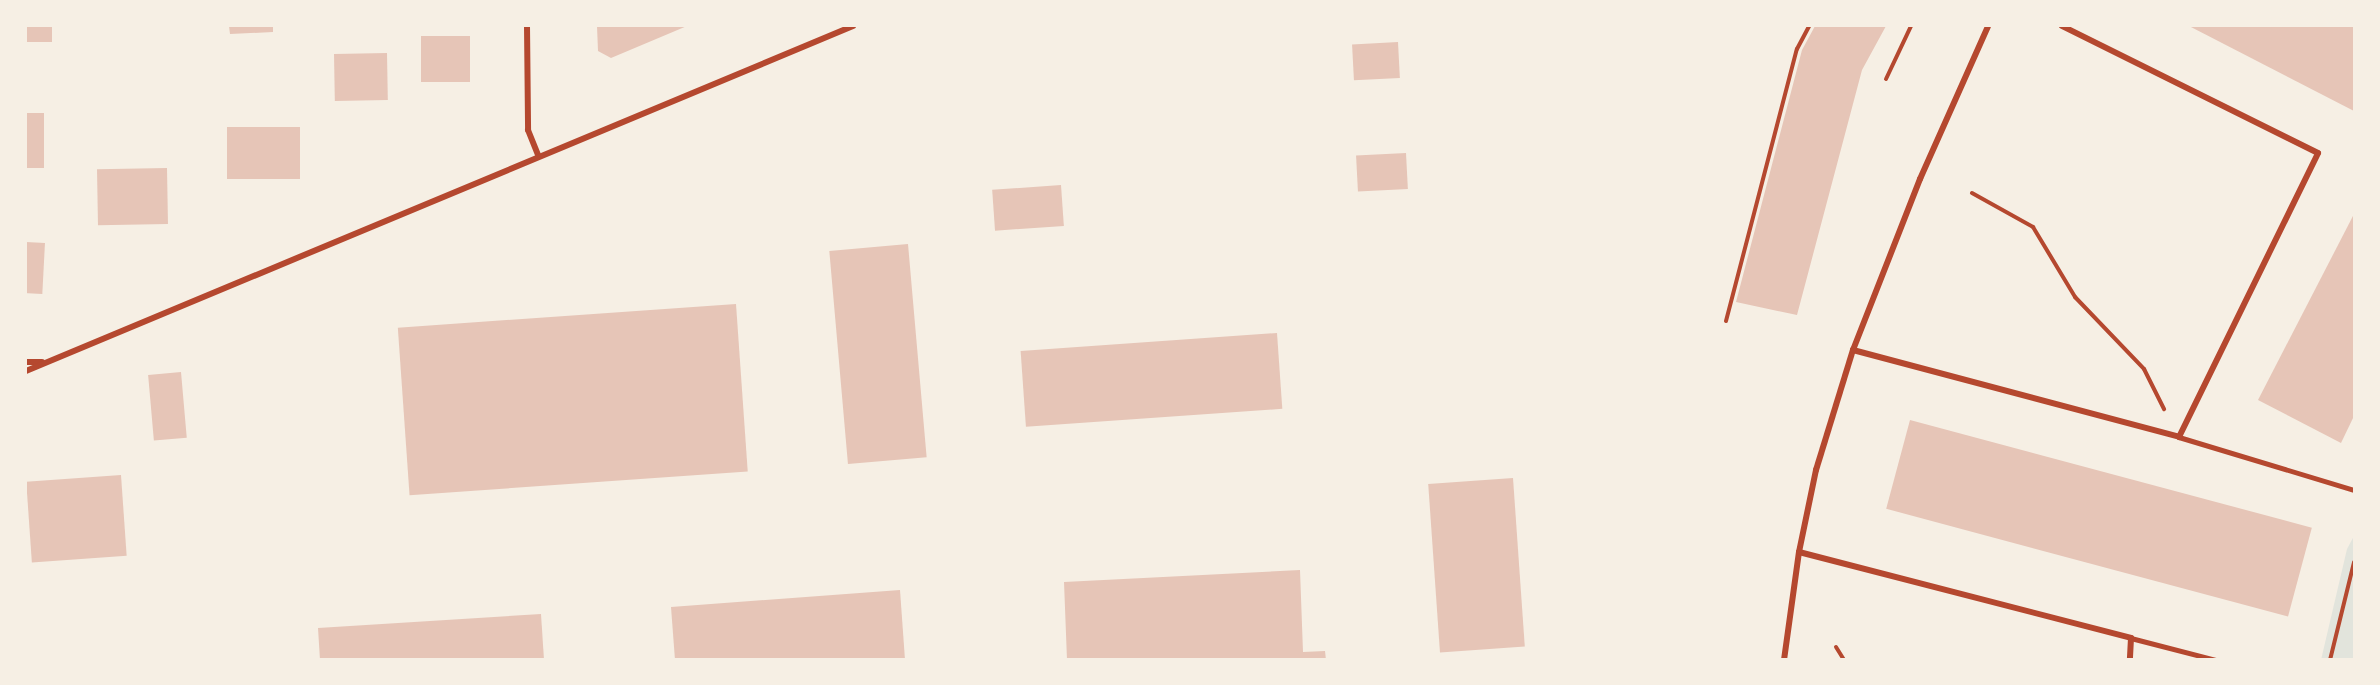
<!DOCTYPE html>
<style>
body{margin:0}
#map{position:relative;width:2380px;height:685px;overflow:hidden;background:#f6efe4;font-family:"Nunito Sans",sans-serif}
div>[style]{position:absolute}
[style*='--x']{left:calc(var(--x)*1px);top:calc(var(--y)*1px);width:calc(var(--w)*1px);rotate:calc(var(--a)*1deg)}
.green>*{inset:0;background:#e2e4dc}
.building>*{inset:0;background:#e6c5b7;transform-origin:0 0}
.path>*{height:4px;margin:-2px;padding:0 2px;transform-origin:2px;border-radius:2px;background:#b5482f}
.service>*{height:4.5px;margin:-2.25px;padding:0 2.25px;transform-origin:2.25px;border-radius:2.25px;background:#b5482f}
.minor>*{height:6px;margin:-3px;padding:0 3px;transform-origin:3px;border-radius:3px;background:#b5482f}
span{translate:-50% -50%;white-space:nowrap;text-align:center;line-height:1.15;-webkit-text-stroke:5px #f6efe4;paint-order:stroke}
.frame{position:absolute;inset:0;border:27px solid #f6efe4;pointer-events:none}
</style>
<div id="map">
<div class="green">
<i style="clip-path:polygon(2354px 536px,2354px 659px,2321px 660px,2347px 549px)"></i>
</div>
<div class="building">
<i style="left:26px;top:26px;width:26px;height:16px"></i>
<i style="clip-path:polygon(229px 26px,273px 26px,273px 32px,230px 34px)"></i>
<i style="clip-path:polygon(597px 26px,687px 26px,611px 58px,598px 51px)"></i>
<i style="clip-path:polygon(1815px 26px,1886px 26px,1862px 70px,1797px 315px,1736px 302px,1802px 50px)"></i>
<i style="clip-path:polygon(2189px 26px,2354px 26px,2354px 111px)"></i>
<i style="left:421px;top:36px;width:49px;height:46px"></i>
<i style="left:1398px;top:42px;width:36px;height:46px;rotate:87deg"></i>
<i style="left:387px;top:53px;width:47px;height:53px;rotate:89deg"></i>
<i style="left:26px;top:113px;width:18px;height:55px"></i>
<i style="left:300px;top:127px;width:52px;height:73px;rotate:90deg"></i>
<i style="left:1406px;top:153px;width:36px;height:50px;rotate:87deg"></i>
<i style="left:167px;top:168px;width:56px;height:70px;rotate:89deg"></i>
<i style="left:1061px;top:185px;width:41px;height:69px;rotate:86deg"></i>
<i style="clip-path:polygon(2354px 214px,2354px 416px,2341px 443px,2258px 400px)"></i>
<i style="left:26px;top:242px;width:19px;height:51px;rotate:3deg"></i>
<i style="left:908px;top:244px;width:214px;height:79px;rotate:85deg"></i>
<i style="left:736px;top:304px;width:168px;height:339px;rotate:86deg"></i>
<i style="left:1277px;top:333px;width:76px;height:257px;rotate:86deg"></i>
<i style="left:181px;top:372px;width:66px;height:33px;rotate:85deg"></i>
<i style="left:1910px;top:420px;width:416px;height:92px;rotate:15deg"></i>
<i style="left:121px;top:475px;width:81px;height:95px;rotate:86deg"></i>
<i style="left:1513px;top:478px;width:169px;height:85px;rotate:86deg"></i>
<i style="clip-path:polygon(1300px 570px,1303px 652px,1325px 651px,1326px 660px,1067px 660px,1064px 582px)"></i>
<i style="clip-path:polygon(900px 590px,905px 660px,675px 660px,671px 607px)"></i>
<i style="clip-path:polygon(541px 614px,544px 660px,320px 660px,318px 628px)"></i>
</div>
<div class="path">
<i style="--x:1886;--y:79;--w:59;--a:-64.7"></i>
<i style="--x:1972;--y:193;--w:70;--a:29.1"></i>
<i style="--x:2033;--y:227;--w:82;--a:59"></i>
<i style="--x:2075;--y:297;--w:100;--a:46.2"></i>
<i style="--x:2144;--y:369;--w:45;--a:63.4"></i>
<i style="--x:1726;--y:321;--w:281;--a:-75.4"></i>
<i style="--x:1797;--y:49;--w:26;--a:-62"></i>
<i style="--x:1836;--y:647;--w:15;--a:58"></i>
<i style="--x:2330;--y:660;--w:101;--a:-76.2"></i>
</div>
<div class="service">
<i style="--x:2179;--y:437;--w:183;--a:16.8"></i>
<i style="--x:2131;--y:638;--w:88;--a:14.5"></i>
</div>
<div class="minor">
<i style="--x:527;--y:26;--w:104;--a:89.4"></i>
<i style="--x:528;--y:130;--w:27;--a:68"></i>
<i style="--x:1853;--y:350;--w:337;--a:14.9"></i>
<i style="--x:2179;--y:437;--w:316;--a:-63.9"></i>
<i style="--x:2318;--y:153;--w:286;--a:-153.6"></i>
<i style="--x:26;--y:362;--w:16;--a:0"></i>
<i style="--x:26;--y:371;--w:896;--a:-22.64"></i>
<i style="--x:1799;--y:552;--w:343;--a:14.5"></i>
<i style="--x:2131;--y:638;--w:22;--a:93"></i>
<i style="--x:1784;--y:660;--w:109;--a:-82.1"></i>
<i style="--x:1799;--y:552;--w:84;--a:-78.3"></i>
<i style="--x:1816;--y:470;--w:126;--a:-72.9"></i>
<i style="--x:1853;--y:350;--w:184;--a:-68.6"></i>
<i style="--x:1920;--y:179;--w:167;--a:-66"></i>
</div>
<div class="frame"></div>
</div>
